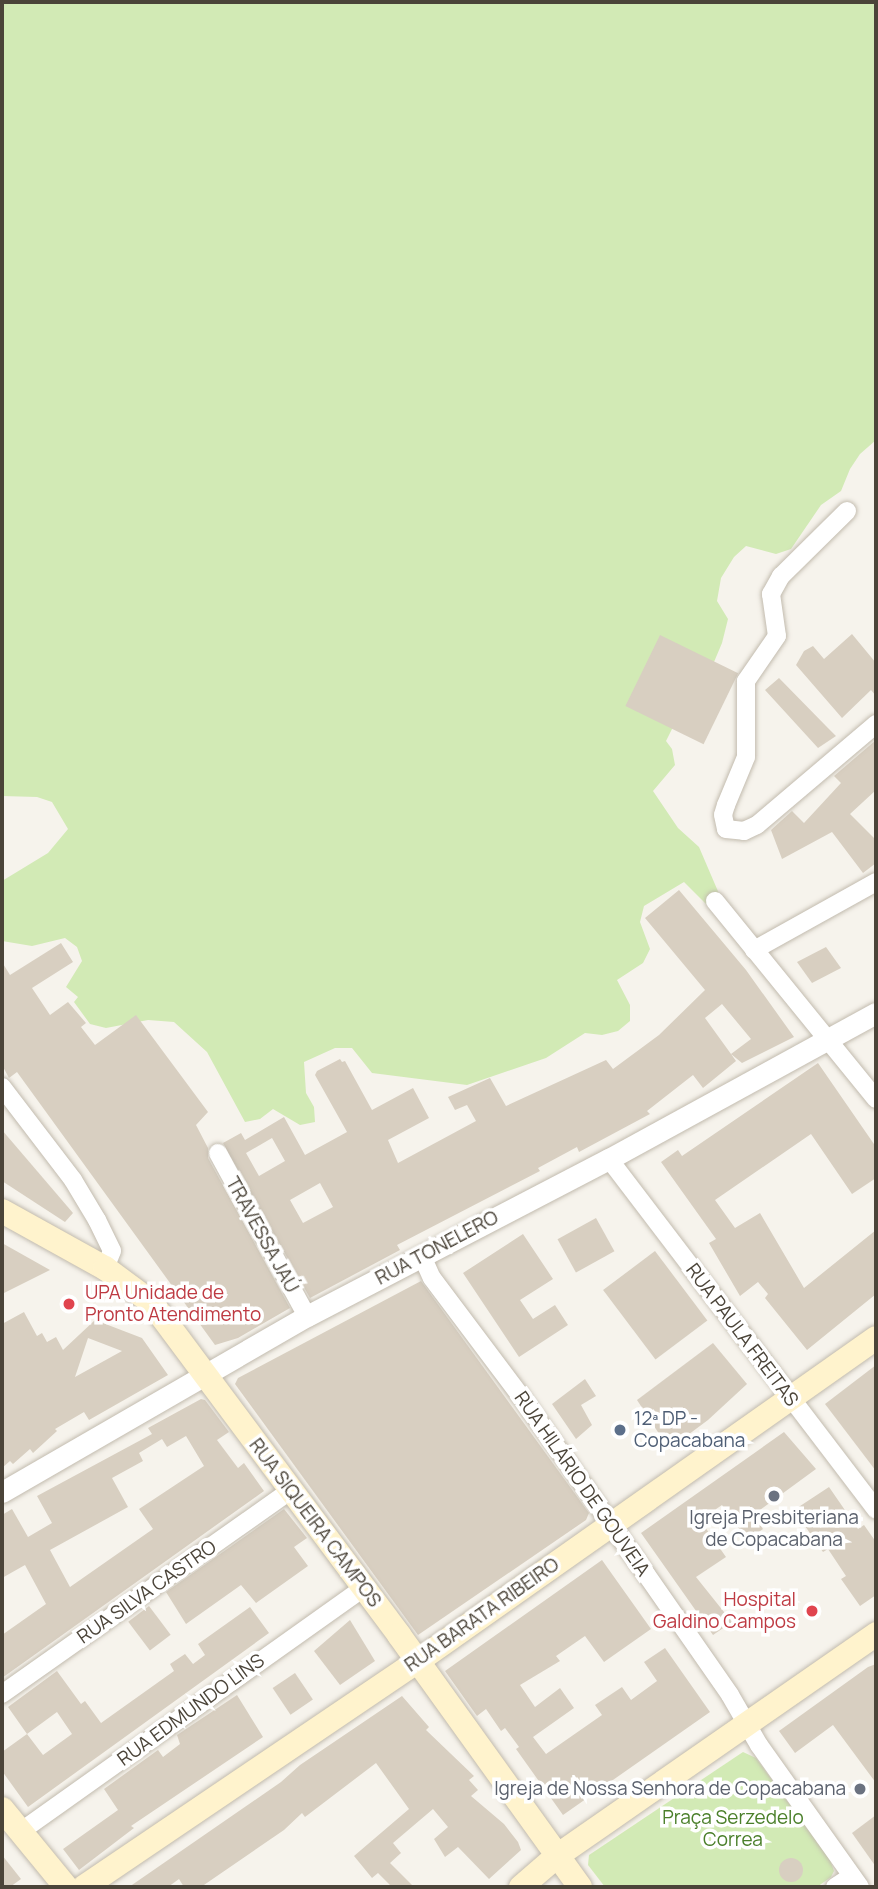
<!DOCTYPE html>
<meta charset="utf-8">
<style>
body{margin:0}
#map{position:relative;width:878px;height:1889px;overflow:hidden;background:#f6f3ec;font-family:Manrope,sans-serif}
div>[style]{position:absolute}
[style*='--x']{left:calc(var(--x)*1px);top:calc(var(--y)*1px);width:calc(var(--w)*1px);rotate:calc(var(--a)*1deg)}
.green>*{inset:0;background:#d2eab5}
.building>*{inset:0;background:#d8cfc1;transform-origin:0 0}
.round{border-radius:50%}
.roads{filter:drop-shadow(0 0 2px #c2bbae) drop-shadow(0 0 2px #c2bbae)}
.minor>*{height:18px;margin:-9px;padding:0 9px;transform-origin:9px;border-radius:9px;background:#fff}
.tertiary>*{height:21px;margin:-10.5px;padding:0 10.5px;transform-origin:10.5px;border-radius:10.5px;background:#fff}
.secondary>*{height:24px;margin:-12px;padding:0 12px;transform-origin:12px;border-radius:12px;background:#fff3cd}
.dots>*{width:19px;height:19px;translate:-50% -50%;box-sizing:border-box;border:4px solid #fff;border-radius:50%}
span{translate:-50% -50%;white-space:nowrap;text-align:center;line-height:1.15;-webkit-text-stroke:7px #fff;paint-order:stroke}
.street-label{font-size:19px;color:#4b4439}
.health-label{font-size:19px;color:#be3a42}
.left{translate:0 -50%;text-align:left}
.right{translate:-100% -50%;text-align:right}
.service-label{font-size:19px;color:#4e5e75}
.worship-label{font-size:19px;color:#5b616d}
.park-label{font-size:19px;color:#4a7f2a}
.frame{position:absolute;inset:0;border:4px solid #4b4439;pointer-events:none}
</style>
<div id="map">
<div class="green">
<i style="clip-path:polygon(2px 2px,876px 2px,876px 440px,860px 454px,850px 469px,841px 491px,821px 505px,791px 549px,776px 554px,746px 546px,734px 557px,721px 578px,717px 601px,728px 619px,722px 643px,714px 662px,683px 707px,666px 741px,672px 749px,675px 765px,653px 791px,678px 828px,699px 847px,723px 903px,707px 905px,684px 882px,644px 906px,640px 922px,650px 949px,643px 963px,617px 980px,630px 1005px,630px 1021px,618px 1031px,602px 1035px,585px 1033px,546px 1058px,467px 1085px,372px 1073px,352px 1048px,335px 1048px,304px 1062px,306px 1093px,314px 1107px,315px 1122px,300px 1125px,273px 1109px,260px 1119px,245px 1122px,207px 1052px,174px 1022px,148px 1020px,106px 1028px,90px 1024px,74px 1002px,78px 997px,66px 987px,82px 961px,77px 947px,65px 938px,32px 946px,2px 941px,2px 881px,48px 853px,68px 829px,52px 802px,37px 797px,2px 796px)"></i>
<i style="clip-path:polygon(743px 1752px,756px 1758px,830px 1860px,834px 1871px,831px 1877px,817px 1887px,605px 1887px,588px 1865px,589px 1855px)"></i>
</div>
<div class="building">
<i style="clip-path:polygon(852px 634px,876px 663px,876px 696px,871px 690px,842px 718px,796px 665px,804px 651px,813px 646px,824px 659px)"></i>
<i style="left:660px;top:635px;width:87px;height:79px;rotate:26deg"></i>
<i style="clip-path:polygon(779px 678px,826px 726px,836px 736px,818px 748px,765px 690px)"></i>
<i style="clip-path:polygon(876px 740px,876px 790px,850px 814px,876px 840px,876px 863px,863px 873px,832px 832px,782px 859px,771px 830px,792px 811px,804px 823px,841px 783px,834px 776px)"></i>
<i style="clip-path:polygon(evenodd,679px 890px,746px 970px,794px 1037px,742px 1063px,731px 1054px,736px 1061px,703px 1088px,693px 1075px,647px 1111px,650px 1114px,579px 1152px,577px 1147px,538px 1168px,540px 1171px,397px 1245px,400px 1250px,310px 1298px,223px 1143px,241px 1133px,245px 1140px,284px 1117px,305px 1155px,347px 1132px,315px 1075px,317px 1071px,340px 1059px,342px 1062px,345px 1061px,372px 1110px,413px 1088px,429px 1118px,388px 1140px,398px 1163px,476px 1121px,467px 1105px,455px 1110px,448px 1097px,490px 1078px,506px 1106px,606px 1060px,613px 1069px,659px 1035px,705px 990px,645px 918px,679px 890px,722px 1004px,751px 1039px,731px 1054px,705px 1018px,722px 1004px,679px 890px,272px 1138px,285px 1161px,259px 1176px,246px 1153px,272px 1138px,679px 890px,320px 1183px,333px 1207px,303px 1223px,290px 1200px,320px 1183px)"></i>
<i style="clip-path:polygon(61px 943px,73px 962px,32px 988px,50px 1015px,68px 1002px,86px 1023px,81px 1027px,95px 1045px,136px 1015px,208px 1112px,196px 1125px,208px 1148px,208px 1158px,290px 1308px,238px 1338px,215px 1345px,17px 1072px,9px 1078px,2px 1065px,2px 962px,10px 975px)"></i>
<i style="clip-path:polygon(826px 947px,841px 968px,812px 983px,797px 962px)"></i>
<i style="clip-path:polygon(818px 1063px,876px 1147px,876px 1178px,852px 1194px,811px 1134px,715px 1200px,735px 1228px,760px 1213px,804px 1288px,876px 1230px,876px 1294px,807px 1350px,765px 1298px,768px 1294px,758px 1282px,740px 1296px,709px 1243px,716px 1239px,661px 1162px,678px 1150px,682px 1156px)"></i>
<i style="clip-path:polygon(2px 1130px,73px 1213px,65px 1222px,2px 1181px)"></i>
<i style="left:596px;top:1218px;width:38px;height:44px;rotate:61deg"></i>
<i style="clip-path:polygon(523px 1234px,553px 1279px,520px 1300px,533px 1319px,555px 1305px,568px 1325px,519px 1357px,463px 1273px)"></i>
<i style="clip-path:polygon(2px 1243px,50px 1270px,2px 1294px)"></i>
<i style="left:655px;top:1251px;width:87px;height:65px;rotate:53deg"></i>
<i style="clip-path:polygon(421px 1281px,589px 1513px,586px 1520px,418px 1635px,235px 1384px,238px 1378px)"></i>
<i style="clip-path:polygon(evenodd,24px 1312px,37px 1336px,42px 1333px,47px 1342px,56px 1337px,63px 1350px,95px 1320px,142px 1338px,168px 1375px,89px 1420px,84px 1412px,55px 1429px,57px 1431px,33px 1453px,30px 1449px,13px 1464px,10px 1461px,2px 1468px,2px 1324px,24px 1312px,88px 1338px,122px 1351px,75px 1377px,88px 1338px)"></i>
<i style="clip-path:polygon(713px 1343px,747px 1384px,708px 1420px,669px 1449px,637px 1400px)"></i>
<i style="clip-path:polygon(876px 1365px,876px 1471px,825px 1404px)"></i>
<i style="clip-path:polygon(585px 1379px,596px 1396px,581px 1405px,592px 1425px,576px 1439px,552px 1404px)"></i>
<i style="clip-path:polygon(evenodd,201px 1399px,205px 1400px,229px 1432px,217px 1440px,238px 1468px,244px 1463px,264px 1491px,2px 1678px,2px 1635px,46px 1604px,25px 1565px,2px 1578px,2px 1515px,12px 1509px,28px 1537px,52px 1523px,37px 1496px,152px 1434px,148px 1428px,201px 1399px,186px 1436px,204px 1466px,139px 1509px,153px 1529px,70px 1587px,50px 1550px,128px 1507px,112px 1478px,143px 1461px,139px 1453px,162px 1439px,167px 1447px,186px 1436px)"></i>
<i style="clip-path:polygon(784px 1432px,816px 1469px,753px 1515px,763px 1529px,747px 1540px,722px 1505px,700px 1520px,726px 1557px,696px 1577px,732px 1622px,713px 1635px,641px 1533px)"></i>
<i style="clip-path:polygon(829px 1487px,858px 1529px,864px 1525px,876px 1542px,876px 1595px,860px 1606px,841px 1579px,846px 1576px,828px 1549px,823px 1552px,794px 1510px)"></i>
<i style="clip-path:polygon(284px 1509px,307px 1538px,294px 1547px,308px 1566px,256px 1603px,241px 1585px,186px 1624px,166px 1592px)"></i>
<i style="clip-path:polygon(602px 1560px,651px 1629px,604px 1662px,585px 1636px,556px 1656px,560px 1661px,520px 1685px,535px 1707px,560px 1688px,574px 1708px,533px 1737px,546px 1754px,602px 1715px,595px 1705px,622px 1687px,631px 1700px,657px 1681px,644px 1662px,665px 1648px,710px 1712px,563px 1815px,516px 1749px,519px 1747px,505px 1728px,501px 1731px,486px 1709px,477px 1716px,445px 1671px)"></i>
<i style="left:149px;top:1606px;width:36px;height:26px;rotate:53deg"></i>
<i style="clip-path:polygon(evenodd,250px 1607px,269px 1633px,28px 1807px,2px 1771px,2px 1752px,27px 1734px,8px 1707px,57px 1671px,81px 1704px,85px 1701px,101px 1723px,174px 1671px,170px 1664px,185px 1654px,193px 1664px,205px 1655px,198px 1644px,250px 1607px,57px 1712px,72px 1734px,43px 1755px,27px 1734px,57px 1712px)"></i>
<i style="clip-path:polygon(350px 1620px,375px 1661px,340px 1685px,314px 1651px)"></i>
<i style="clip-path:polygon(876px 1664px,876px 1783px,833px 1725px,795px 1753px,779px 1731px,868px 1667px)"></i>
<i style="left:295px;top:1673px;width:32px;height:27px;rotate:56deg"></i>
<i style="clip-path:polygon(237px 1695px,263px 1737px,131px 1826px,134px 1828px,79px 1870px,63px 1849px,118px 1810px,104px 1789px,158px 1750px,163px 1757px,180px 1744px,177px 1735px)"></i>
<i style="clip-path:polygon(402px 1696px,429px 1727px,426px 1730px,474px 1776px,469px 1780px,478px 1790px,471px 1796px,504px 1824px,518px 1842px,521px 1850px,489px 1879px,458px 1847px,445px 1857px,434px 1839px,448px 1827px,433px 1809px,393px 1843px,401px 1853px,390px 1863px,414px 1887px,392px 1887px,378px 1873px,372px 1878px,354px 1856px,409px 1809px,376px 1763px,305px 1817px,302px 1813px,284px 1830px,201px 1887px,184px 1887px,179px 1879px,168px 1887px,129px 1887px,281px 1782px,300px 1765px)"></i>
<i style="clip-path:polygon(876px 1815px,876px 1867px,852px 1833px)"></i>
<i style="clip-path:polygon(2px 1855px,21px 1879px,10px 1887px,2px 1887px)"></i>
<i class="round" style="left:779px;top:1858px;width:24px;height:24px"></i>
</div>
<div class="roads">
<div class="minor">
<i style="--x:847;--y:511;--w:93;--a:135.4"></i>
<i style="--x:781;--y:576;--w:21;--a:119"></i>
<i style="--x:771;--y:594;--w:42;--a:81.9"></i>
<i style="--x:777;--y:636;--w:55;--a:124.6"></i>
<i style="--x:746;--y:681;--w:76;--a:90"></i>
<i style="--x:746;--y:757;--w:52;--a:112.6"></i>
<i style="--x:726;--y:805;--w:10;--a:107"></i>
<i style="--x:723;--y:815;--w:14;--a:78"></i>
<i style="--x:726;--y:829;--w:18;--a:6"></i>
<i style="--x:744;--y:831;--w:14;--a:-25"></i>
<i style="--x:757;--y:825;--w:156;--a:-40.3"></i>
<i style="--x:715;--y:901;--w:255;--a:50.9"></i>
<i style="--x:754;--y:950;--w:140;--a:-29.1"></i>
<i style="--x:2;--y:1087;--w:117;--a:52.6"></i>
<i style="--x:73;--y:1180;--w:47;--a:59"></i>
<i style="--x:97;--y:1220;--w:34;--a:64"></i>
<i style="--x:112;--y:1251;--w:18;--a:112"></i>
<i style="--x:218;--y:1153;--w:186;--a:61.4"></i>
<i style="--x:609;--y:1159;--w:441;--a:52.7"></i>
<i style="--x:422;--y:1256;--w:24;--a:66"></i>
<i style="--x:432;--y:1278;--w:146;--a:53.1"></i>
<i style="--x:520;--y:1395;--w:219;--a:54.9"></i>
<i style="--x:646;--y:1574;--w:147;--a:55.2"></i>
<i style="--x:730;--y:1695;--w:58;--a:59.9"></i>
<i style="--x:759;--y:1745;--w:174;--a:54.6"></i>
<i style="--x:2;--y:1694;--w:354;--a:-35.2"></i>
<i style="--x:20;--y:1832;--w:421;--a:-35.4"></i>
<i style="--x:835;--y:1887;--w:20;--a:-33"></i>
</div>
<div class="tertiary">
<i style="--x:2;--y:1492;--w:352;--a:-30"></i>
<i style="--x:307;--y:1316;--w:340;--a:-27.5"></i>
<i style="--x:609;--y:1159;--w:304;--a:-28.7"></i>
</div>
<div class="secondary">
<i style="--x:2;--y:1211;--w:118;--a:29"></i>
<i style="--x:105;--y:1268;--w:57;--a:36.5"></i>
<i style="--x:151;--y:1302;--w:415;--a:53.3"></i>
<i style="--x:399;--y:1635;--w:310;--a:54.3"></i>
<i style="--x:2;--y:1809;--w:101;--a:50.6"></i>
<i style="--x:84;--y:1887;--w:403;--a:-34.1"></i>
<i style="--x:418;--y:1661;--w:560;--a:-35.19"></i>
<i style="--x:521;--y:1887;--w:48;--a:-40.7"></i>
<i style="--x:557;--y:1856;--w:389;--a:-34.8"></i>
</div>
</div>
<div class="dots">
<i style="left:69px;top:1304px;background:#e0444e"></i>
<i style="left:620px;top:1430px;background:#5c6f8a"></i>
<i style="left:774px;top:1496px;background:#6b7280"></i>
<i style="left:812px;top:1611px;background:#e0444e"></i>
<i style="left:860px;top:1789px;background:#6b7280"></i>
</div>
<div class="street-label">
<span style="left:262px;top:1235px;rotate:61deg">TRAVESSA JAÚ</span>
<span style="left:437px;top:1248px;rotate:-28deg">RUA TONELERO</span>
<span style="left:742px;top:1335px;rotate:53deg">RUA PAULA FREITAS</span>
<span style="left:582px;top:1484px;rotate:55deg">RUA HILÁRIO DE GOUVEIA</span>
<span style="left:315px;top:1523px;rotate:53deg">RUA SIQUEIRA CAMPOS</span>
<span style="left:147px;top:1592px;rotate:-35deg">RUA SILVA CASTRO</span>
<span style="left:482px;top:1615px;rotate:-35deg">RUA BARATA RIBEIRO</span>
<span style="left:191px;top:1710px;rotate:-36deg">RUA EDMUNDO LINS</span>
</div>
<div class="health-label">
<span class="left" style="left:85px;top:1304px">UPA Unidade de<br>Pronto Atendimento</span>
<span class="right" style="left:796px;top:1611px">Hospital<br>Galdino Campos</span>
</div>
<div class="service-label">
<span class="left" style="left:634px;top:1430px">12ª DP -<br>Copacabana</span>
</div>
<div class="worship-label">
<span style="left:774px;top:1529px">Igreja Presbiteriana<br>de Copacabana</span>
<span class="right" style="left:846px;top:1789px">Igreja de Nossa Senhora de Copacabana</span>
</div>
<div class="park-label">
<span style="left:733px;top:1829px">Praça Serzedelo<br>Correa</span>
</div>
<div class="frame"></div>
</div>
